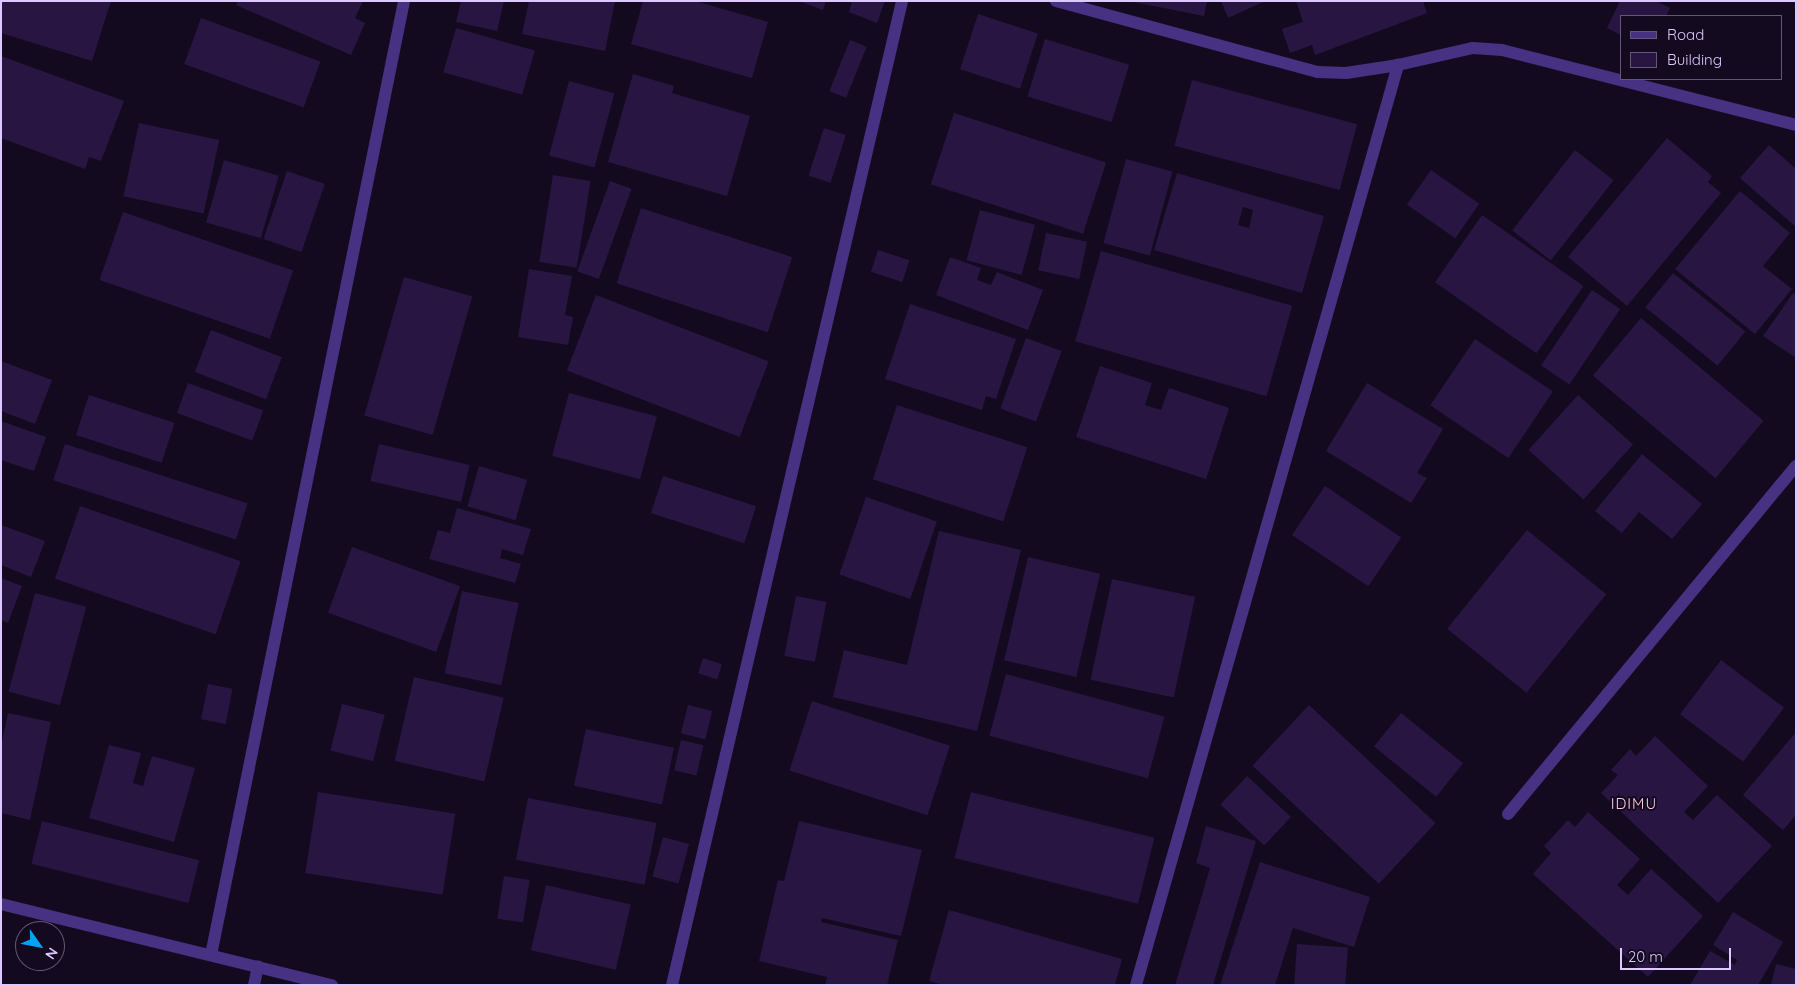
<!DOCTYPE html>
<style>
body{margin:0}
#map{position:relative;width:1797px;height:986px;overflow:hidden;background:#130a1f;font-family:Quicksand,sans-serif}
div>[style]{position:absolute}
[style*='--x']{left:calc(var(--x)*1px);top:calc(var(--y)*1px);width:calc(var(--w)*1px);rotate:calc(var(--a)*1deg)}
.building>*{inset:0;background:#291542;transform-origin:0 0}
.minor>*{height:12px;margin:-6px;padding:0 6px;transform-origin:6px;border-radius:6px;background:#473183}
span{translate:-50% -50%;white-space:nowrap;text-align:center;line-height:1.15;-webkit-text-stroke:4px #130a1f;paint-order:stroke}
.quarter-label{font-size:15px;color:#ffcbe0;letter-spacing:1px}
.frame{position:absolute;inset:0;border:2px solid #dcc9ff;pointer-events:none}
.legend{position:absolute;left:1620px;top:15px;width:162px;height:65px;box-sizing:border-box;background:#130a1f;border:1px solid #635679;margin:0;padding:6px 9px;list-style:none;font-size:15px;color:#dcc9ff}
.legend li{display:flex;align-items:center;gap:10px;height:25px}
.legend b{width:25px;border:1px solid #635679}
.north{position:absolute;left:15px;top:921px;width:50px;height:50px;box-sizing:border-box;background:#130a1f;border:1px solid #635679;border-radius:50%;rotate:123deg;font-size:14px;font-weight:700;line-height:20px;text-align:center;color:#dcc9ff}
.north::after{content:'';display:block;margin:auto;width:18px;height:22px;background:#00a2f4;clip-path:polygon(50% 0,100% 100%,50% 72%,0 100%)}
.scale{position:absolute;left:1620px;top:948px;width:111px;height:22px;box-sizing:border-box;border:2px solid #dcc9ff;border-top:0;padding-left:6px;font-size:15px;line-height:18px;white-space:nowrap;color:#dcc9ff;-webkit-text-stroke:4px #130a1f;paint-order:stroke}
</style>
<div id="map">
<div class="building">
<i style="clip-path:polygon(1px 1px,111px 1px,92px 61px,1px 33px)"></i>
<i style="clip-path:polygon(238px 1px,363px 1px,355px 18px,365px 23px,351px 55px,236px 5px)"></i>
<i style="clip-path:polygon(461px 1px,504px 1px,497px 31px,456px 22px)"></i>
<i style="clip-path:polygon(529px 1px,615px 1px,605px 51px,522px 34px)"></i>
<i style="clip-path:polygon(643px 1px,695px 1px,768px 22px,752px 78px,631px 44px)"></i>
<i style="clip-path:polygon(799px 1px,826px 1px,823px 10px)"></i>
<i style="clip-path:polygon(852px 1px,885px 1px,877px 23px,849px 12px)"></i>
<i style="clip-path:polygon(1128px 1px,1207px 1px,1204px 16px)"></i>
<i style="clip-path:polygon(1221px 1px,1265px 1px,1228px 18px)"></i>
<i style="clip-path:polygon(1296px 1px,1423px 1px,1427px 13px,1315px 55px,1312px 45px,1290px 53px,1282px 29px,1303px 22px)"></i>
<i style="clip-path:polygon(1620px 1px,1656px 1px,1670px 8px,1666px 16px,1621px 16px,1621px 35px,1607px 28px)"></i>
<i style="left:978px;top:14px;width:63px;height:58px;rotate:18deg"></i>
<i style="left:201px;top:18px;width:127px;height:49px;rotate:20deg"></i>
<i style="left:456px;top:28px;width:82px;height:46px;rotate:16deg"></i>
<i style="left:1045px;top:39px;width:88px;height:60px;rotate:17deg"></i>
<i style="left:850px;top:40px;width:18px;height:55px;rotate:22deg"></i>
<i style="clip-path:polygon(1px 56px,124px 101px,101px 161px,89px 157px,85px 169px,1px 138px)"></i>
<i style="clip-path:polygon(633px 74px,674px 86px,672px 93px,750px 116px,727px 196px,608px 162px)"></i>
<i style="left:1192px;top:80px;width:171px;height:68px;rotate:15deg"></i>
<i style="left:569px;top:81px;width:47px;height:77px;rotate:15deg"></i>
<i style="left:954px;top:113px;width:160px;height:75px;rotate:18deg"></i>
<i style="left:139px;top:123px;width:82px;height:75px;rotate:12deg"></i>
<i style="left:824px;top:128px;width:23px;height:50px;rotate:18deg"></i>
<i style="clip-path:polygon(1667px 138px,1712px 176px,1708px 182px,1721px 193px,1627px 306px,1568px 257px)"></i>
<i style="clip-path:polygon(1769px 145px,1796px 169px,1796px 227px,1740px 178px)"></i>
<i style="left:1575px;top:150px;width:49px;height:102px;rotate:38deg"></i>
<i style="left:1126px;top:159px;width:48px;height:87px;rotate:15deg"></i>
<i style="left:224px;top:160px;width:57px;height:65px;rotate:16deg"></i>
<i style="left:1431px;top:170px;width:59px;height:42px;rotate:35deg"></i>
<i style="left:287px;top:171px;width:40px;height:72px;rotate:19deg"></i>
<i style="clip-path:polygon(evenodd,1177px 173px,1324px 216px,1302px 293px,1154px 250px,1177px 173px,1243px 207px,1253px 210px,1249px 228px,1238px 225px,1243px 207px)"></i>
<i style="left:553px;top:175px;width:38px;height:88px;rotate:9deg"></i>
<i style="left:610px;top:181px;width:23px;height:96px;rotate:20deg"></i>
<i style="clip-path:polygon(1740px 191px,1790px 233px,1763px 266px,1792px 289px,1755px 334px,1675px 269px)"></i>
<i style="left:641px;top:208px;width:159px;height:79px;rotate:18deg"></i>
<i style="left:980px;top:210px;width:57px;height:52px;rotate:15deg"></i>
<i style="left:123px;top:212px;width:180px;height:72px;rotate:19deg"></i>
<i style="left:1482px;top:215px;width:124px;height:82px;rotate:35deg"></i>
<i style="left:1046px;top:233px;width:42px;height:38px;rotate:12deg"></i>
<i style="left:878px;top:250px;width:33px;height:23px;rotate:18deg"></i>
<i style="left:1101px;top:251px;width:199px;height:94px;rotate:16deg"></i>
<i style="clip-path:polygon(950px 257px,981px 268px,977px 280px,991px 285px,997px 272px,1043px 290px,1028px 330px,936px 295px)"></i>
<i style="clip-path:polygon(529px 269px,572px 276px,565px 315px,573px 317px,568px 345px,518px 337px)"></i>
<i style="left:1673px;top:273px;width:93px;height:44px;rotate:39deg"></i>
<i style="left:404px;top:277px;width:71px;height:144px;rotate:16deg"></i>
<i style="left:1592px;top:290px;width:34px;height:91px;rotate:34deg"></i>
<i style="clip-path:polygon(1793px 293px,1796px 295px,1796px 358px,1763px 336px)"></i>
<i style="left:596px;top:295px;width:185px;height:81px;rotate:21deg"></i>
<i style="clip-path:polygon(910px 304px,1016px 339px,996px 399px,986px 396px,982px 410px,885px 379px)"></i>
<i style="left:1641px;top:318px;width:160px;height:75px;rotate:40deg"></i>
<i style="left:211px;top:330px;width:76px;height:45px;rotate:21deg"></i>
<i style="left:1026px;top:338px;width:38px;height:75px;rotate:20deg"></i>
<i style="left:1475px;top:339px;width:94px;height:80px;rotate:34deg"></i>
<i style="clip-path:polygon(1px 361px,52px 380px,35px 424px,1px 411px)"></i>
<i style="clip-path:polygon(1100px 366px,1152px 383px,1145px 405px,1161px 410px,1169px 388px,1229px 408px,1206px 479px,1076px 437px)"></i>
<i style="left:188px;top:383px;width:80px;height:32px;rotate:20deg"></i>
<i style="clip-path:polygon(1367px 383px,1443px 429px,1417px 473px,1427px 478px,1411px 503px,1326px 451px)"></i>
<i style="left:569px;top:393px;width:91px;height:65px;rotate:15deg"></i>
<i style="left:89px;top:395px;width:90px;height:42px;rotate:18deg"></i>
<i style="left:1578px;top:395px;width:74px;height:74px;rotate:42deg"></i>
<i style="left:897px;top:405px;width:137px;height:78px;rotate:18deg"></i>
<i style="clip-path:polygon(1px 421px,46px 437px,34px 471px,1px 460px)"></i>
<i style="left:65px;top:444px;width:192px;height:38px;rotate:18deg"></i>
<i style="left:379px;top:444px;width:93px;height:38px;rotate:13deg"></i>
<i style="clip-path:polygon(1642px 454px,1702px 504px,1672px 539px,1639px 512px,1622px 533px,1595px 511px)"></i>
<i style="left:479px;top:466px;width:50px;height:42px;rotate:16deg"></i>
<i style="left:663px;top:476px;width:98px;height:39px;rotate:18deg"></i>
<i style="left:1325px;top:486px;width:92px;height:59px;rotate:34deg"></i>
<i style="left:866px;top:497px;width:75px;height:82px;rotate:19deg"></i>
<i style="left:80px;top:506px;width:170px;height:77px;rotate:19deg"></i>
<i style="clip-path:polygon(457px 508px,531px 529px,523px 555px,502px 549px,500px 558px,521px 564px,515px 583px,429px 559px,438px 530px,450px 533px)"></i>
<i style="clip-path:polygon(1px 525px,45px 541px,31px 577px,1px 565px)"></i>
<i style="left:1527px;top:530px;width:102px;height:127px;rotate:39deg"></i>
<i style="clip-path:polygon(939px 531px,1021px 550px,977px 731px,833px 697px,844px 650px,907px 665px)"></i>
<i style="left:352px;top:547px;width:115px;height:70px;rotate:20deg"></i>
<i style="left:1028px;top:557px;width:74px;height:106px;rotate:13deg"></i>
<i style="clip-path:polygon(1px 578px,22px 586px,8px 623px,1px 620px)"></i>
<i style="left:1112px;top:579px;width:85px;height:103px;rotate:12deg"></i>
<i style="left:462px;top:591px;width:58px;height:84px;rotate:12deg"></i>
<i style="left:35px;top:593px;width:53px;height:102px;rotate:15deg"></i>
<i style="left:796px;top:596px;width:31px;height:61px;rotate:11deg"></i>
<i style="left:703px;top:658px;width:20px;height:16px;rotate:18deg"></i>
<i style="left:1721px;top:660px;width:79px;height:68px;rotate:37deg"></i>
<i style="left:1006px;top:674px;width:164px;height:64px;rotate:15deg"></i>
<i style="left:414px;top:677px;width:92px;height:86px;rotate:13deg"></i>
<i style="left:208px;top:684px;width:25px;height:36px;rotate:11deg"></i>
<i style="left:812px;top:701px;width:145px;height:73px;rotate:18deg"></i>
<i style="left:342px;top:704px;width:44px;height:48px;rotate:14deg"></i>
<i style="left:688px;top:705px;width:25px;height:29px;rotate:14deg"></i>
<i style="left:1309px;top:705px;width:173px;height:83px;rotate:43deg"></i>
<i style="clip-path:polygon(8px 713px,51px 722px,30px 820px,1px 813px,1px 746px)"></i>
<i style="left:1401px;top:713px;width:80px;height:43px;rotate:39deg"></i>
<i style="left:586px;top:729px;width:90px;height:58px;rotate:12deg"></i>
<i style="clip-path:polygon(1796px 732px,1796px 815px,1783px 830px,1743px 795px)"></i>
<i style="clip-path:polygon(1655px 736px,1708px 786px,1684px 812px,1693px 820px,1717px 795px,1772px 846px,1718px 903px,1601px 793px,1618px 775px,1611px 770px,1630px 749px,1636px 756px)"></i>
<i style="left:681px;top:740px;width:23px;height:31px;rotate:13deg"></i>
<i style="clip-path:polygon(109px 745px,141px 753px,133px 783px,143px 786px,152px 756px,195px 768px,174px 842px,89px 818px)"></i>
<i style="left:1247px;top:776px;width:60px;height:39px;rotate:43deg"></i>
<i style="left:318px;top:792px;width:139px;height:82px;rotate:9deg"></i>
<i style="left:971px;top:792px;width:189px;height:68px;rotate:14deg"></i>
<i style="left:528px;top:798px;width:131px;height:63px;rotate:11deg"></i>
<i style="clip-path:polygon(1588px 812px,1640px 859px,1617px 885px,1628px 895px,1651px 869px,1703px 916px,1648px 977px,1533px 874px,1551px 853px,1544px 846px,1568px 820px,1575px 827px)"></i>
<i style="left:42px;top:821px;width:162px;height:44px;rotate:14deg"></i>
<i style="clip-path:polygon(799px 821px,922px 850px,901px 936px,822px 918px,821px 922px,898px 940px,887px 985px,825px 985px,827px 977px,759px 961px,778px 880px,784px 881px)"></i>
<i style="clip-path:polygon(1206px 826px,1256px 841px,1213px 985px,1175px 985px,1210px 868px,1196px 863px)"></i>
<i style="left:663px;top:837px;width:27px;height:41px;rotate:15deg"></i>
<i style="clip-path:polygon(1260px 862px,1370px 897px,1354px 947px,1293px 928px,1275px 985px,1220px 985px)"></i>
<i style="left:504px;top:876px;width:26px;height:43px;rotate:9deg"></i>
<i style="left:546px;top:885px;width:87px;height:67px;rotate:13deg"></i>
<i style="clip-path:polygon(949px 910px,1122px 959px,1115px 985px,944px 985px,929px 981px)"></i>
<i style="clip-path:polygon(1733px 912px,1783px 942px,1758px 985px,1690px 985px,1710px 951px,1735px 965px,1737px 960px,1713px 945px)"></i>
<i style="left:1297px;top:944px;width:51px;height:41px;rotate:4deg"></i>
<i style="clip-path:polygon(1776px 964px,1796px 969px,1796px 985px,1771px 985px)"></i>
</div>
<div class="minor">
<i style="--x:1056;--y:1;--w:271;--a:15.2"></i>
<i style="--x:1318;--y:72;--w:28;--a:2"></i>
<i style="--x:1346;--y:73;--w:53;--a:-8.7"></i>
<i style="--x:1398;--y:65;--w:77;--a:-12.8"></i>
<i style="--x:1473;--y:48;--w:29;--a:4"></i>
<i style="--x:1502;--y:50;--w:303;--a:14.3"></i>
<i style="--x:1508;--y:814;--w:452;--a:-50.4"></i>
<i style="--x:1;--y:904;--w:341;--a:13.8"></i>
<i style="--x:211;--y:955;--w:973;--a:-78.56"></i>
<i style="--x:254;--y:985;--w:19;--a:-78"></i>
<i style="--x:672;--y:985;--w:1011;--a:-76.84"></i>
<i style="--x:1136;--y:985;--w:957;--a:-74.1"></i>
</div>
<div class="quarter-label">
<span style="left:1634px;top:804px">IDIMU</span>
</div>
<div class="frame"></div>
<ul class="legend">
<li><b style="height:6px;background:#473183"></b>Road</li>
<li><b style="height:14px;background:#291542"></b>Building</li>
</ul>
<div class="north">N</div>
<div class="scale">20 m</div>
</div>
